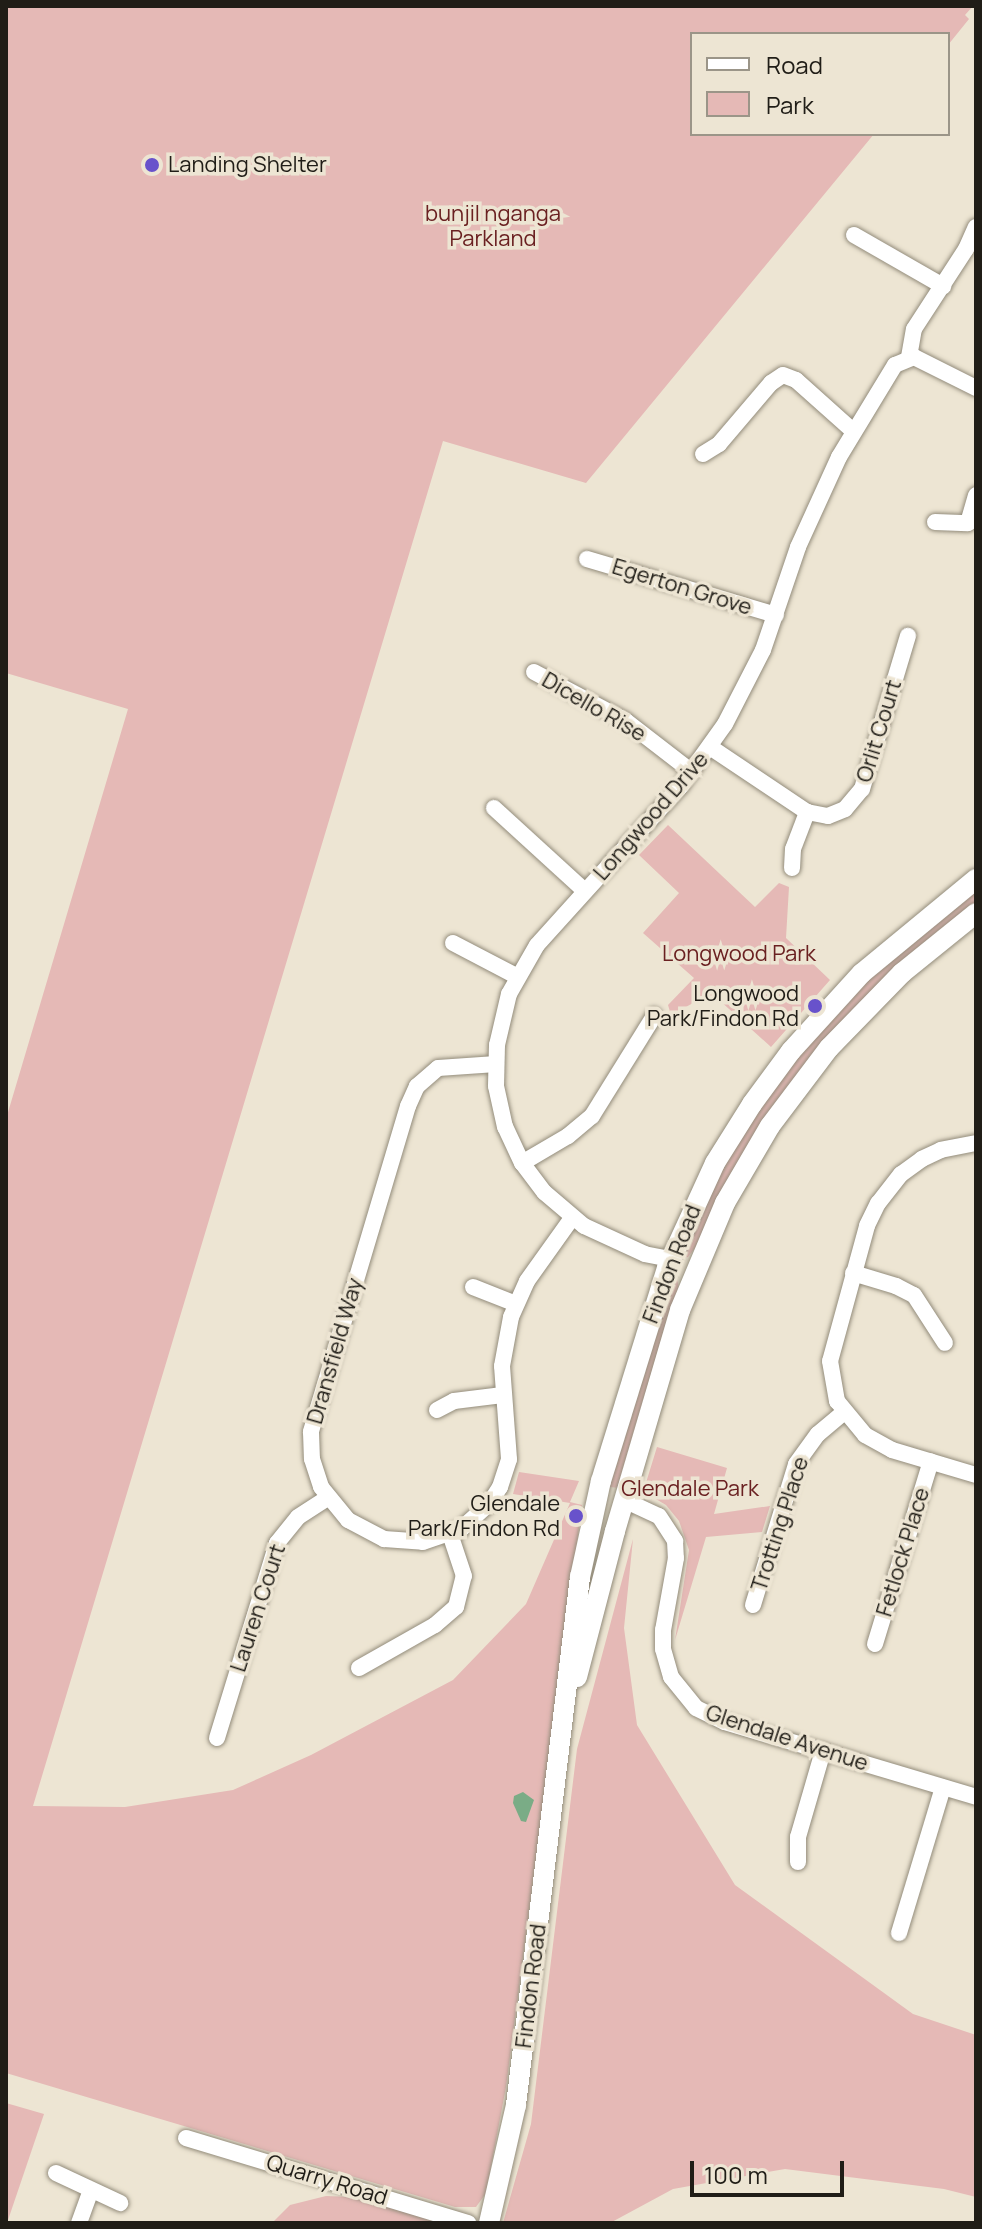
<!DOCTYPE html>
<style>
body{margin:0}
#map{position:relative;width:982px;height:2229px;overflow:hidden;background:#ede5d3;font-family:Manrope,sans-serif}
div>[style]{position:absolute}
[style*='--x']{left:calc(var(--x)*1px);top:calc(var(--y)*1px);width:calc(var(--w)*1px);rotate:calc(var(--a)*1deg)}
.green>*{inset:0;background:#e5b9b6}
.water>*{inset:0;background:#7aac86}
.roads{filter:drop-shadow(0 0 2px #938c7b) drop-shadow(0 0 2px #938c7b)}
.minor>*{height:16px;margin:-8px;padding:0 8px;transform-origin:8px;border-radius:8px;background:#fff}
.major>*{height:20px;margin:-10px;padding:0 10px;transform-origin:10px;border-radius:10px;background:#fff}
.dots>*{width:22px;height:22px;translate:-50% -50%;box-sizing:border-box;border:4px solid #ede5d3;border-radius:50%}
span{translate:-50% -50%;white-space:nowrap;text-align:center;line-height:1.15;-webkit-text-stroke:7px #ede5d3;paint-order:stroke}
.poi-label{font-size:22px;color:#201d17}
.left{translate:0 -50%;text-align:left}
.right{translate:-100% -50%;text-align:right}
.park-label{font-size:22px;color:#6a2021}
.street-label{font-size:22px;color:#201d17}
.frame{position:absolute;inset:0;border:8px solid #201d17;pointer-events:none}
.legend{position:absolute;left:690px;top:32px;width:260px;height:104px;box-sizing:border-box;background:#ede5d3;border:2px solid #9b9588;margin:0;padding:10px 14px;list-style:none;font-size:24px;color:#201d17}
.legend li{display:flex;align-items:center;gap:16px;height:40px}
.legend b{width:40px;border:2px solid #9b9588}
.scale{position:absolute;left:690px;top:2161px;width:154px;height:36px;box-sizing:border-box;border:4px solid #201d17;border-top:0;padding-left:10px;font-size:24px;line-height:28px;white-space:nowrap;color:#201d17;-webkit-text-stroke:6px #ede5d3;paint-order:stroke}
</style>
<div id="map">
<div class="green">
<i style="clip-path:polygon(6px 6px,973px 6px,965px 15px,969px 19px,948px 45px,948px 34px,692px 34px,692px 134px,874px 134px,586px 483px,443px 441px,33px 1806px,125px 1807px,233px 1790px,311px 1755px,453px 1680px,526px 1604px,570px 1503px,513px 1494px,519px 1472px,579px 1481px,570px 1502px,582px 1505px,506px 2087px,486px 2193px,476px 2207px,455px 2207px,6px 2073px,6px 1119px,128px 709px,6px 673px)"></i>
<i style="clip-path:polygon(668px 825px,755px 907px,779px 883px,789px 887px,786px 938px,830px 980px,771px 1047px,718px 999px,695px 1002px,671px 1015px,668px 1005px,694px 978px,643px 933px,679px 893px,639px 855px)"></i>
<i style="clip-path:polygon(976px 889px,976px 910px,856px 1014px,703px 1238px,688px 1257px,679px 1259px,707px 1185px,827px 1013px)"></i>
<i style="clip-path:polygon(673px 1275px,677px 1278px,680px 1294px,619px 1488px,611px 1487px,608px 1485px)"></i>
<i style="clip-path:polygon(657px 1447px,727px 1468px,714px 1514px,770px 1506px,762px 1532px,706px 1537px,675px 1640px,689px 1550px,679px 1521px,666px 1505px,649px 1495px,645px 1486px)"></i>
<i style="clip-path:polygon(633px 1539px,624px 1628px,637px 1725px,735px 1885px,913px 2014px,976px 2035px,976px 2197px,944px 2189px,785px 2169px,673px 2189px,610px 2223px,503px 2223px,531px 2124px,577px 1749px)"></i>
<i style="clip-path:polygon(6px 2103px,44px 2114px,7px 2223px,6px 2223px)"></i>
<i style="clip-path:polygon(326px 2196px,352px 2197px,443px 2223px,272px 2223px,290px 2205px)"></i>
</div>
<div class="water">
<i style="clip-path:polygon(523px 1792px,534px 1800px,526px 1822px,521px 1821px,513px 1803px,514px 1796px)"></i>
</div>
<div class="roads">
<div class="minor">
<i style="--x:854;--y:235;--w:103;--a:29.8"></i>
<i style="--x:909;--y:357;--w:28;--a:-80"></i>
<i style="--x:914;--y:329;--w:95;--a:-57"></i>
<i style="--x:966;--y:249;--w:24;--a:-66"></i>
<i style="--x:703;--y:454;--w:19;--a:-32"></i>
<i style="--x:719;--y:444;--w:80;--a:-49.6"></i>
<i style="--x:771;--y:383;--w:14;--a:-34"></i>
<i style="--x:783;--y:375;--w:14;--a:21"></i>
<i style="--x:796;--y:380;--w:76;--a:41.8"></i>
<i style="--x:935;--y:522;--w:33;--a:2"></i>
<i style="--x:968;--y:523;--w:29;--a:-74"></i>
<i style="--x:587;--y:559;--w:197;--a:16.5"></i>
<i style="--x:534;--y:672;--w:104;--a:28"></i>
<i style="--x:626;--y:721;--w:83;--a:37.7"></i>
<i style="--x:710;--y:747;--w:117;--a:33.8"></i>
<i style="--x:807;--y:812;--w:21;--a:11"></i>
<i style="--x:828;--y:816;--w:18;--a:-22"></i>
<i style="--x:845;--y:809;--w:26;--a:-50"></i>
<i style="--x:862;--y:789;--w:160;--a:-73.3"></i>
<i style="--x:494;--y:808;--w:123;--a:42.4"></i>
<i style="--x:792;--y:868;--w:19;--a:-87"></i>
<i style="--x:793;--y:849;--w:40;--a:-69"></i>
<i style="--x:453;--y:943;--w:71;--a:27.6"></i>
<i style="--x:496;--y:1064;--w:58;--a:176.1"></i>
<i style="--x:438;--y:1068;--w:28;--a:139"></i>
<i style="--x:417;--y:1086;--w:22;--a:114"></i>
<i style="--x:408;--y:1106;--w:340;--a:106.6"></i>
<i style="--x:311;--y:1432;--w:27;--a:88"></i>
<i style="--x:312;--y:1459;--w:29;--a:72"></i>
<i style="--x:321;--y:1487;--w:43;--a:50.7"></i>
<i style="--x:348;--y:1520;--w:41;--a:27.8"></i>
<i style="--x:384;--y:1539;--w:39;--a:4"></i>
<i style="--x:423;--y:1542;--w:40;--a:-18.9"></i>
<i style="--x:461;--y:1529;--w:38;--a:-42"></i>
<i style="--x:489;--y:1504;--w:20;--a:-57"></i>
<i style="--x:500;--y:1487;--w:29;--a:-72"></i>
<i style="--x:509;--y:1459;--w:93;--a:-94.3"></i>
<i style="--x:502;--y:1366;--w:50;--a:-79.6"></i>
<i style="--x:511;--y:1317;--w:39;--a:-66"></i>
<i style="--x:527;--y:1281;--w:77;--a:-54.5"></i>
<i style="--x:976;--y:1143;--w:36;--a:169"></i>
<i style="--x:941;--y:1150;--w:21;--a:155"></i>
<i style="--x:922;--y:1159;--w:26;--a:144"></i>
<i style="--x:901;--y:1174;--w:37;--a:128"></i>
<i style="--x:878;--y:1203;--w:25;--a:116"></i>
<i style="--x:867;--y:1226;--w:140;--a:105.3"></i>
<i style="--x:830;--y:1361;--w:41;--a:80.1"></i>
<i style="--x:837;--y:1401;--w:44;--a:50.5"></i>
<i style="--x:865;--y:1435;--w:31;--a:29"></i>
<i style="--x:892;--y:1450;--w:88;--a:16.6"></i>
<i style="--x:522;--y:1163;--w:53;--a:-30.4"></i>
<i style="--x:568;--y:1136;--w:31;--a:-40"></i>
<i style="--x:592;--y:1116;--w:118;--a:-58.2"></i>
<i style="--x:670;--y:1259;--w:25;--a:-169"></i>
<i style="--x:645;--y:1254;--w:67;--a:-155.3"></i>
<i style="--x:584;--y:1226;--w:52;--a:-139.6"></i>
<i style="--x:544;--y:1192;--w:36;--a:-127"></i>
<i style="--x:522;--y:1163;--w:40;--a:-115"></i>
<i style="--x:505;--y:1127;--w:42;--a:-102.4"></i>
<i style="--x:496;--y:1086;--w:41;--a:-88.6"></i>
<i style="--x:497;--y:1045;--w:52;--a:-76.8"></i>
<i style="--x:509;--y:994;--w:56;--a:-60.3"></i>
<i style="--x:537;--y:945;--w:213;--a:-47.9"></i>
<i style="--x:680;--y:787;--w:77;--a:-54.5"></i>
<i style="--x:725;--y:724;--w:83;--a:-62.8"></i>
<i style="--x:763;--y:650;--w:109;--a:-71.2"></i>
<i style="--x:798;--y:547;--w:99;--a:-65.5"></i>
<i style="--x:839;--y:457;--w:108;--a:-58.7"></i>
<i style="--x:895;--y:365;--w:21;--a:-23"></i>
<i style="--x:914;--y:357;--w:69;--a:26.6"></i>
<i style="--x:853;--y:1273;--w:45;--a:16.8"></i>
<i style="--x:896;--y:1286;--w:20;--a:27"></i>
<i style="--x:914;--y:1295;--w:57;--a:57.1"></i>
<i style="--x:473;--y:1287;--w:46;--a:21.6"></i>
<i style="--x:437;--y:1410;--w:19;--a:-28"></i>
<i style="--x:454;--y:1401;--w:49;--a:-7"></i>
<i style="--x:624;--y:1500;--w:38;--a:25"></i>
<i style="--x:659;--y:1516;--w:30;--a:57"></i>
<i style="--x:675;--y:1541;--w:17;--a:87"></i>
<i style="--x:676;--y:1558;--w:73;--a:100.2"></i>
<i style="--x:663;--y:1630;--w:19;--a:90"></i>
<i style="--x:663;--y:1649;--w:29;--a:74"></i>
<i style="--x:671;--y:1677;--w:40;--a:51"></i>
<i style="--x:696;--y:1708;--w:32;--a:26"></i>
<i style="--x:725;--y:1722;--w:262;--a:16.6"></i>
<i style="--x:753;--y:1605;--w:147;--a:-73"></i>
<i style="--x:796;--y:1464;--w:37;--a:-54"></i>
<i style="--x:818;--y:1434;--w:34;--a:-40"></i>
<i style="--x:875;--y:1644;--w:191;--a:-73"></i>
<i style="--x:359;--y:1668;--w:87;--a:-29.5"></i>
<i style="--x:435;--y:1625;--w:28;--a:-41"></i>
<i style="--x:456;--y:1607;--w:32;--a:-76"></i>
<i style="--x:464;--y:1576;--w:44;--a:-108.4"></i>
<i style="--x:217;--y:1738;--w:204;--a:-72.9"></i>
<i style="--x:277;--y:1543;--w:33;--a:-51"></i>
<i style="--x:298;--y:1517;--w:35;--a:-33"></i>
<i style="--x:798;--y:1862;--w:25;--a:-90"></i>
<i style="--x:798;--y:1837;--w:90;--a:-73.8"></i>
<i style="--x:899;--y:1933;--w:152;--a:-73.2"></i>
<i style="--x:186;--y:2138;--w:295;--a:16.8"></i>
<i style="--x:56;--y:2173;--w:71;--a:25.1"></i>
<i style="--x:79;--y:2223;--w:35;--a:-70"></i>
</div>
<div class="major">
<i style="--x:577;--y:1677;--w:151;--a:-75.4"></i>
<i style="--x:615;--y:1531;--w:230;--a:-73.6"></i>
<i style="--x:680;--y:1310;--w:116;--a:-67.2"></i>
<i style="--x:725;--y:1203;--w:89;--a:-59.7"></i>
<i style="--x:770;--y:1126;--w:98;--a:-52.9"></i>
<i style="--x:829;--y:1048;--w:105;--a:-45.8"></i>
<i style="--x:902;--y:973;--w:95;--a:-39"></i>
<i style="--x:489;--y:2223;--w:121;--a:-77.1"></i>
<i style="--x:516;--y:2105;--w:532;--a:-83.09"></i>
<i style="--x:580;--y:1577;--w:98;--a:-77.7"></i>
<i style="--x:601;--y:1481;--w:223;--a:-72.8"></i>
<i style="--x:667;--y:1268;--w:115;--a:-65.4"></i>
<i style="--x:715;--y:1163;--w:70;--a:-57.9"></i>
<i style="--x:752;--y:1104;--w:66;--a:-53.7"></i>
<i style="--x:791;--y:1051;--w:105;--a:-47.7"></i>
<i style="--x:862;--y:973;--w:148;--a:-39.5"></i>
</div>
</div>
<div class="dots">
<i style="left:152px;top:165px;background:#6852cb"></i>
<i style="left:815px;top:1006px;background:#6852cb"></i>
<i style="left:576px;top:1516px;background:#6852cb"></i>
</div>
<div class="poi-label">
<span class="left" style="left:168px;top:165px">Landing Shelter</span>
<span class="right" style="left:799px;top:1006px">Longwood<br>Park/Findon Rd</span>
<span class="right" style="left:560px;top:1516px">Glendale<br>Park/Findon Rd</span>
</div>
<div class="park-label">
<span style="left:493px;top:226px">bunjil nganga<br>Parkland</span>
<span style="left:739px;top:954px">Longwood Park</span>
<span style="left:690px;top:1489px">Glendale Park</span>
</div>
<div class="street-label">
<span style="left:682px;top:587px;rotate:17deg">Egerton Grove</span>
<span style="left:594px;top:707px;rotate:30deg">Dicello Rise</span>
<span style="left:879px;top:731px;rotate:-73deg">Orlit Court</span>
<span style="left:651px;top:816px;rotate:-49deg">Longwood Drive</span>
<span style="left:672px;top:1264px;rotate:-69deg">Findon Road</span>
<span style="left:335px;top:1351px;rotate:-74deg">Dransfield Way</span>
<span style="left:780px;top:1524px;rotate:-72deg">Trotting Place</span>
<span style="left:903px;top:1552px;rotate:-73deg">Fetlock Place</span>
<span style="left:258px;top:1608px;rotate:-72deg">Lauren Court</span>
<span style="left:787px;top:1738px;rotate:18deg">Glendale Avenue</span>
<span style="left:531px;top:1986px;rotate:-83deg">Findon Road</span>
<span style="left:327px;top:2180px;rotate:17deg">Quarry Road</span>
</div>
<div class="frame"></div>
<ul class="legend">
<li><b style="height:10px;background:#fff"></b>Road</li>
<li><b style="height:22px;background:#e5b9b6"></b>Park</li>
</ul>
<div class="scale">100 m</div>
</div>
